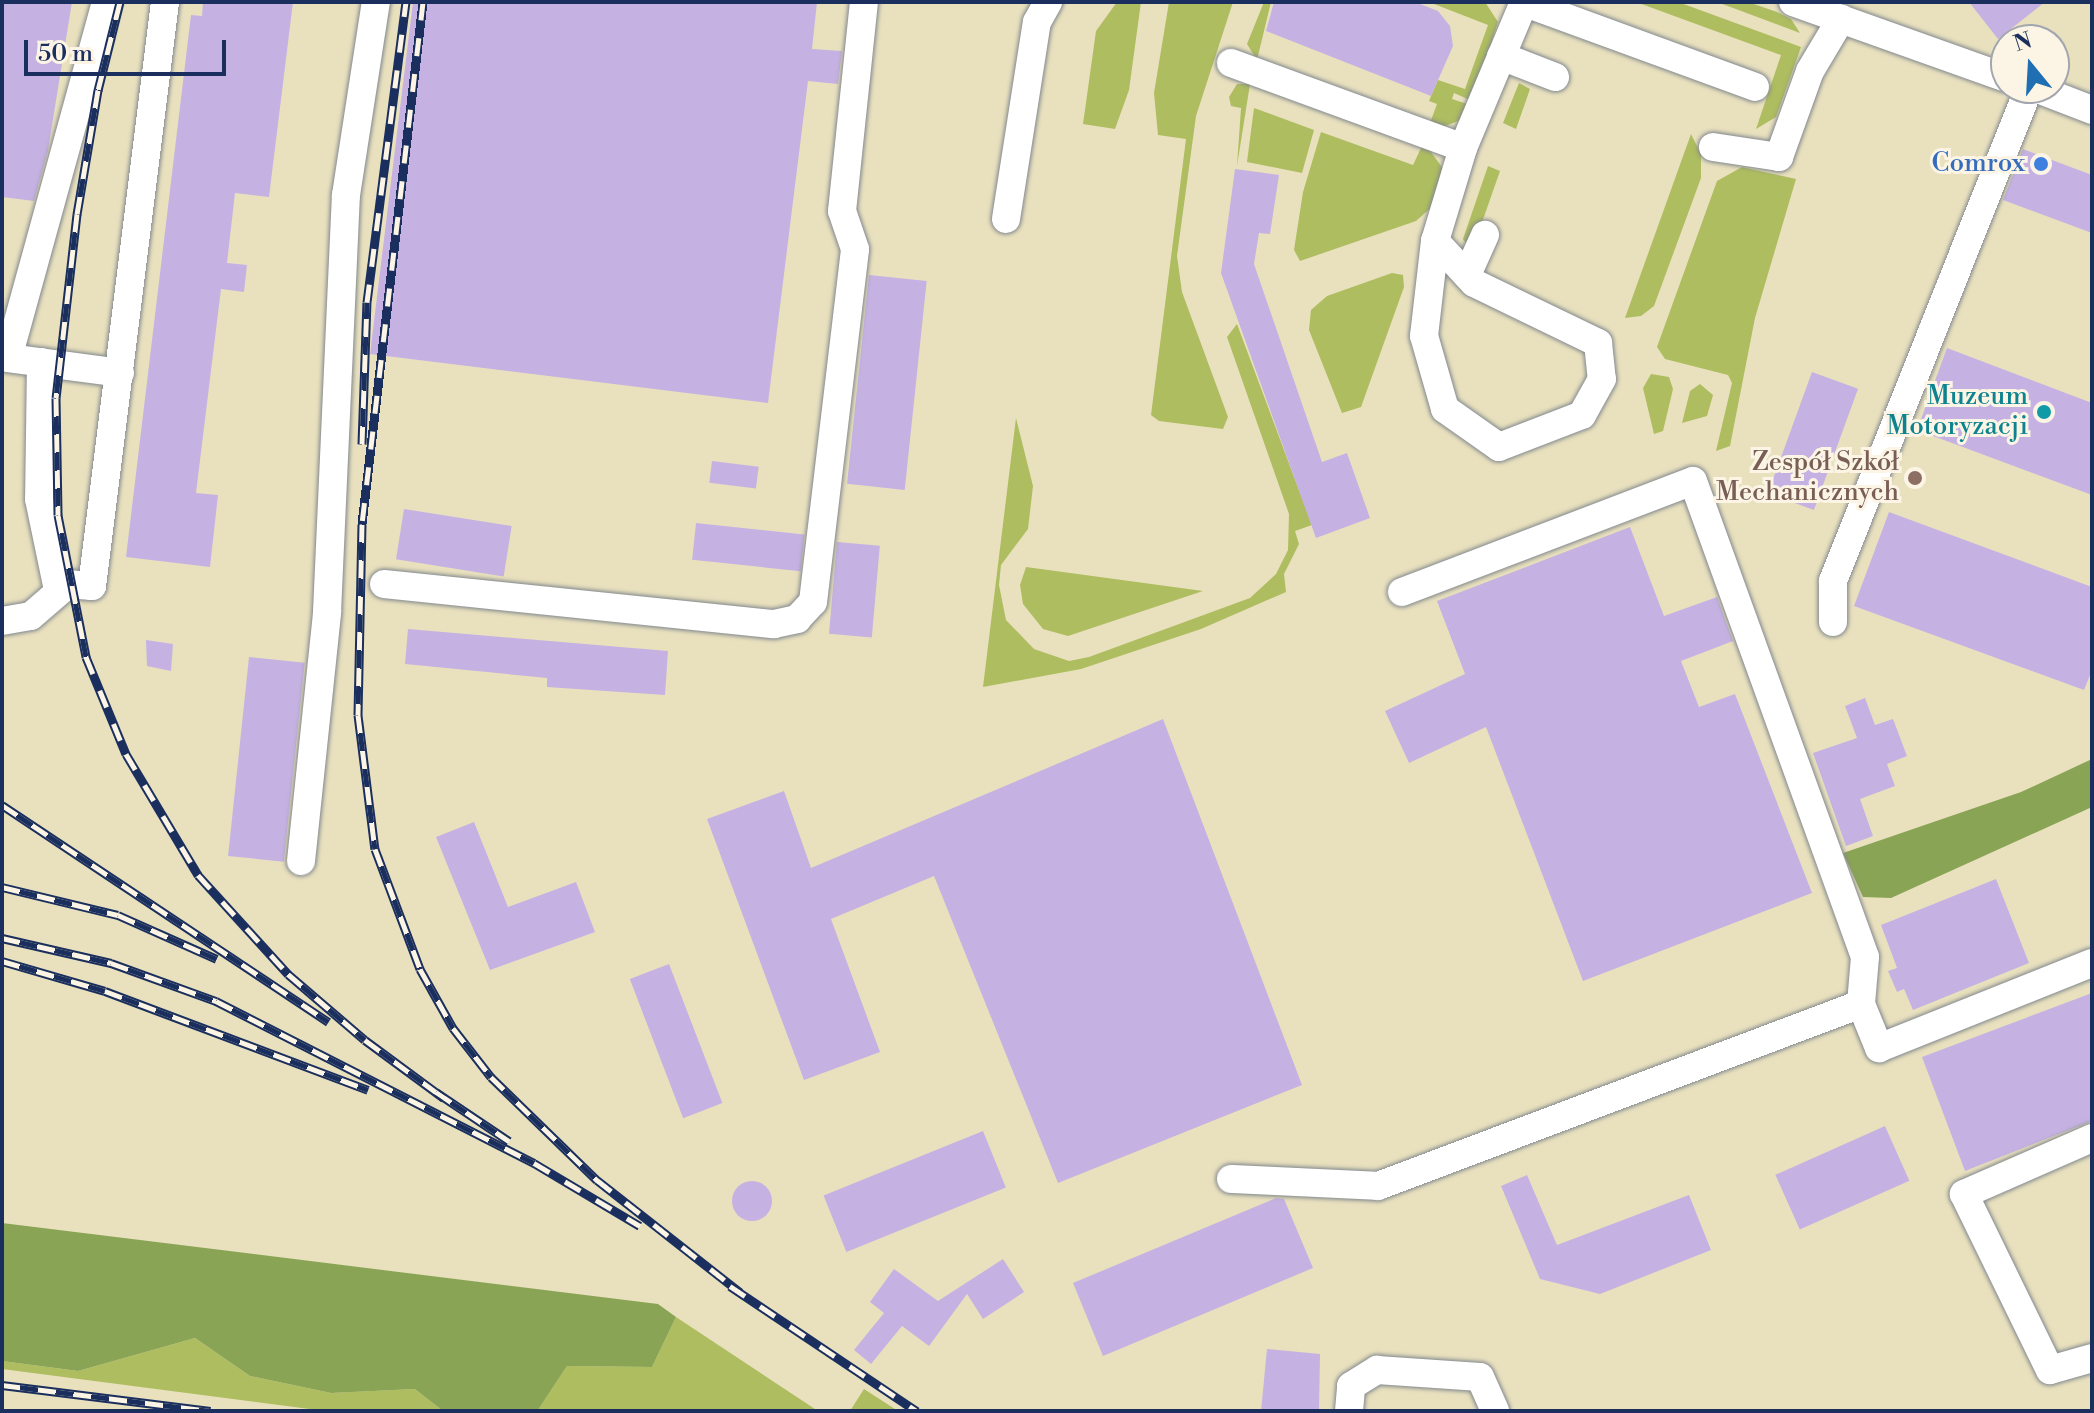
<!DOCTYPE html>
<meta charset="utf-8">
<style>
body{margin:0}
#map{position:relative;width:2094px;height:1413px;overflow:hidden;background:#e9e1be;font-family:"Libre Bodoni",serif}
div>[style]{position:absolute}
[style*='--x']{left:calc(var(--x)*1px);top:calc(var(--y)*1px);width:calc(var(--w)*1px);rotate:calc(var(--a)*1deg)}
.green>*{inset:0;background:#aebd5f}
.forest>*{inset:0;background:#8aa456}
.building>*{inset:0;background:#c5b2e2;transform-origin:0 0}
.round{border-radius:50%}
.roads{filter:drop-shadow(0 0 2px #82888e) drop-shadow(0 0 2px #82888e)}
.minor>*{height:28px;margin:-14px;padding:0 14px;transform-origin:14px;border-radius:14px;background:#fff}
.rail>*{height:9px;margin-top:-4.5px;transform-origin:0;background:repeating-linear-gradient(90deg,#fcf5e5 0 18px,#1b2f5e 0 36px);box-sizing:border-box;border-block:2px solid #1b2f5e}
.dots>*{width:22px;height:22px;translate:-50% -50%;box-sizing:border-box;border:4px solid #fcf5e5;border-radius:50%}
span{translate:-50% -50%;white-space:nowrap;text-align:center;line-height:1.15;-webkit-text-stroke:6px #fcf5e5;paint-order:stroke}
.shop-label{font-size:26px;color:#366cbe}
.right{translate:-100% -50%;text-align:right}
.culture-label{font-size:26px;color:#0d838f}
.education-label{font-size:26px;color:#785e54}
.frame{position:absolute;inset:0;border:4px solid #1b2f5e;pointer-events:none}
.north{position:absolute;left:1990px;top:24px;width:80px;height:80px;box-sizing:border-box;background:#fcf5e5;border:2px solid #a2a6af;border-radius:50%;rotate:342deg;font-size:22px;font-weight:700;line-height:32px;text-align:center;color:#1b2f5e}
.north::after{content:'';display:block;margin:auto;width:28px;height:36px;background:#1f6fb2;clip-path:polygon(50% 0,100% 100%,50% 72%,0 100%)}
.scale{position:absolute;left:24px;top:40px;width:202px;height:36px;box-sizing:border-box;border:4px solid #1b2f5e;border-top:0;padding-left:10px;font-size:24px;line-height:28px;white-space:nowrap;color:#1b2f5e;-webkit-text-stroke:6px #fcf5e5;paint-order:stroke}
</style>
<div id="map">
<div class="green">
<i style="clip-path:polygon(1117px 2px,1141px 2px,1129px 90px,1115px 129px,1083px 124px,1096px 31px)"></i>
<i style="clip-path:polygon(1169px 2px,1233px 2px,1196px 116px,1177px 256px,1182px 292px,1228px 417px,1223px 429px,1159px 421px,1151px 415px,1186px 139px,1158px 135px,1154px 93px)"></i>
<i style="clip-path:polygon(1264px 2px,1271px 2px,1257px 60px,1247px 44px)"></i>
<i style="clip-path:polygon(1429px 2px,1485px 2px,1498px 22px,1472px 101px,1454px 93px,1452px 99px,1470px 105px,1461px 120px,1445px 126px,1430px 123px,1437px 104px,1429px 101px,1431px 96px,1438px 80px,1465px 89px,1488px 25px)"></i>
<i style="clip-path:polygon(1636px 2px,1678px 2px,1801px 47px,1776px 117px,1756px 129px,1781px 55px)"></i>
<i style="clip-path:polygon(1717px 2px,1748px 2px,1777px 12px,1791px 19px,1800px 33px)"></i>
<i style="clip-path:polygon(1519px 83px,1530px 89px,1516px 129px,1503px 123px)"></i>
<i style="clip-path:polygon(1237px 84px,1250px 84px,1237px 166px,1241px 108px,1231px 106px,1229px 97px)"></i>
<i style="clip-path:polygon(1254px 108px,1314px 130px,1302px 173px,1247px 162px)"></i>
<i style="clip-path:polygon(1321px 132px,1413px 165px,1422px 146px,1428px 148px,1444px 170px,1434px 205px,1416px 221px,1300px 261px,1294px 250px,1303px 192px)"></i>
<i style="clip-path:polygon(1691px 134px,1701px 154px,1701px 178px,1654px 306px,1641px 316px,1625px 318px)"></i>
<i style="clip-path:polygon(1488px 166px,1500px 171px,1472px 251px,1463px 239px)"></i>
<i style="clip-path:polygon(1742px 167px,1796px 179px,1755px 318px,1730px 446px,1716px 451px,1732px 383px,1728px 375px,1665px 359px,1657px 347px,1717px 181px)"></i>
<i style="clip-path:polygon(1392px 273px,1403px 275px,1404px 287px,1361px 407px,1342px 413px,1309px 330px,1311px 310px,1327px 296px)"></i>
<i style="clip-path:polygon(1237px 324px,1312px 525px,1295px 531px,1299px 544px,1284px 574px,1286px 592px,1201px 629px,1081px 669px,983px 687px,1016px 418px,1033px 486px,1028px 529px,1001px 565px,999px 585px,1006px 620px,1034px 649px,1069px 661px,1089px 657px,1250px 598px,1276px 574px,1288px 550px,1289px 514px,1227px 337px)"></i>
<i style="clip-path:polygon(1651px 374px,1669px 377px,1673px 389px,1663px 431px,1654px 434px,1643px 388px)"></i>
<i style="clip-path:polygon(1700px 384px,1713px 395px,1707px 416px,1682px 423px,1690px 391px)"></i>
<i style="clip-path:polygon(1026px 567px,1203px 591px,1068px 636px,1043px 629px,1023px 604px,1020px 585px)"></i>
<i style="clip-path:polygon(676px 1317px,818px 1411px,518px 1411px,538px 1410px,567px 1366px,652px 1367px)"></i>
<i style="clip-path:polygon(195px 1338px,250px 1376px,331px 1393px,415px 1389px,443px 1411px,325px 1411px,2px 1369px,2px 1361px,78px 1371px)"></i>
<i style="clip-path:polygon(864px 1389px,898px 1411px,850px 1411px)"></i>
</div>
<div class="forest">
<i style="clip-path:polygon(2092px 759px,2092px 807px,1891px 898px,1863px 897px,1843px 853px,2021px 792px)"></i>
<i style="clip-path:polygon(2px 1223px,658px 1304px,676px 1317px,652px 1367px,567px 1366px,538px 1410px,443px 1411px,415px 1389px,331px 1393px,250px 1376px,195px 1338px,78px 1371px,2px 1361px)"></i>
</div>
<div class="building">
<i style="clip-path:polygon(2px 2px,72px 2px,48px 150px,34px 201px,2px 197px)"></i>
<i style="clip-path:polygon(203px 2px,293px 2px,269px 197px,235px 193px,227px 263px,247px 265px,244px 292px,221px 289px,196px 493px,218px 495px,210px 567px,126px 557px,191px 15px,202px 16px)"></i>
<i style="clip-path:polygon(413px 2px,817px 2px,812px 49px,842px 51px,838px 84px,808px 81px,768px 403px,370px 354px)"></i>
<i style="clip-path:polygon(1274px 2px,1415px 2px,1438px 11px,1450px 26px,1453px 46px,1431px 96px,1266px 31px)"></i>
<i style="clip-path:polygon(1969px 2px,2045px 2px,1998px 39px)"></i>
<i style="clip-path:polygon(2023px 149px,2092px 175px,2092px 233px,2003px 200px)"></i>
<i style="clip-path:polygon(1235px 169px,1279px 175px,1270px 234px,1259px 233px,1254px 264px,1322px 462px,1347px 453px,1370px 518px,1316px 538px,1221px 273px)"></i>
<i style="left:869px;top:275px;width:58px;height:210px;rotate:6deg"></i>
<i style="clip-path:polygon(1947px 348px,2092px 403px,2092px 495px,1917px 430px)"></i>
<i style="left:1812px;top:372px;width:49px;height:129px;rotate:20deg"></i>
<i style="left:712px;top:461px;width:47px;height:22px;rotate:7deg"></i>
<i style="left:404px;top:509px;width:109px;height:51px;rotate:9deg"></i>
<i style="clip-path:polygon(1889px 512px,2092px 587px,2092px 670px,2084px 690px,1854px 606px)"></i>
<i style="left:696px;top:523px;width:109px;height:37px;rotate:6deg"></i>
<i style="clip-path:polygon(1630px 527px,1664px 616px,1717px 597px,1733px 641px,1681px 661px,1699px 707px,1735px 694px,1812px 893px,1583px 981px,1486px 727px,1409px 763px,1385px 711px,1465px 674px,1437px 601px)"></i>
<i style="left:837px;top:542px;width:43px;height:92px;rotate:5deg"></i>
<i style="clip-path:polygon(408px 629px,668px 651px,665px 695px,547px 687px,547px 678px,405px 664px)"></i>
<i style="clip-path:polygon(146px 640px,173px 644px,171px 671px,147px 666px)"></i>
<i style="left:249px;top:657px;width:56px;height:200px;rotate:6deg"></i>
<i style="clip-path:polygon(1865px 698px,1875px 725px,1893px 719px,1907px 756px,1887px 764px,1895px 786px,1860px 799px,1873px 836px,1846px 846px,1813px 753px,1857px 738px,1845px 706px)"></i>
<i style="clip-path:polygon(1163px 719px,1302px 1085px,1058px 1183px,934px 876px,831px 919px,880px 1052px,804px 1080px,707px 819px,784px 791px,811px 868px)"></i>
<i style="clip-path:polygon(474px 822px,508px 907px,576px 882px,595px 932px,490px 970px,436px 837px)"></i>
<i style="clip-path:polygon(1996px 879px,2029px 963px,1913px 1010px,1904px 989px,1897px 992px,1888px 971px,1897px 968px,1881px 925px)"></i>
<i style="left:669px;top:964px;width:149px;height:42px;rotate:69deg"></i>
<i style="clip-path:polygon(2092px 993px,2092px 1121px,1965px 1171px,1922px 1057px)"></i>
<i style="left:1885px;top:1126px;width:60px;height:120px;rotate:66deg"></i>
<i style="left:983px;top:1131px;width:61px;height:172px;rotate:68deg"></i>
<i style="clip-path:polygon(1527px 1175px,1557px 1245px,1689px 1195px,1711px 1250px,1600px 1294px,1540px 1279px,1501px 1186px)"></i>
<i class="round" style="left:732px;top:1181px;width:40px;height:40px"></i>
<i style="clip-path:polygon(1276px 1198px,1284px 1199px,1313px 1268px,1103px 1356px,1073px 1283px)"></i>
<i style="clip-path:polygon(1003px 1259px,1024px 1292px,983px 1319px,967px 1294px,929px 1346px,902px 1326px,871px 1364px,854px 1350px,884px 1313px,870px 1302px,894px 1269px,938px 1301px)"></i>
<i style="clip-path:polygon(1267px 1349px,1320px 1354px,1319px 1411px,1261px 1411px)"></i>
</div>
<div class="roads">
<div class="minor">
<i style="--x:106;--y:2;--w:369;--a:105.4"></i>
<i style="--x:8;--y:358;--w:113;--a:7.6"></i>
<i style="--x:1523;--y:2;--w:247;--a:20.1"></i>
<i style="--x:1793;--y:2;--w:226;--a:19.6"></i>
<i style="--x:1501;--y:56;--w:58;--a:21.3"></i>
<i style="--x:1231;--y:63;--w:247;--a:20.1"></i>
<i style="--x:2035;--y:88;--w:61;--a:21.1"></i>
<i style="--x:1713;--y:147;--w:67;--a:8.6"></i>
<i style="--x:1779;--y:157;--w:91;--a:-70.2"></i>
<i style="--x:1810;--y:71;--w:61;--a:-59.2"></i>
<i style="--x:1006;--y:219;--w:199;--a:-81.1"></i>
<i style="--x:1037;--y:22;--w:23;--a:-61"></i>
<i style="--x:1435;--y:241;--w:57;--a:47.1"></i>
<i style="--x:1474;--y:283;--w:138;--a:25.8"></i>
<i style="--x:1598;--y:343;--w:36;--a:84"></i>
<i style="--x:1602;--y:379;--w:41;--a:119.1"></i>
<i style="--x:1582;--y:415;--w:89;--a:158.9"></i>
<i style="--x:1499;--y:447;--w:66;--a:-144.9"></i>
<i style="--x:1445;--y:409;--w:76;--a:-106"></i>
<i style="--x:1424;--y:336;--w:96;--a:-83.4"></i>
<i style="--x:1435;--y:241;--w:97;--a:-73.2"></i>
<i style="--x:1463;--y:148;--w:158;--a:-67.3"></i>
<i style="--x:1467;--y:275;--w:44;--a:-65.8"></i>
<i style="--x:41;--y:362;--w:137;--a:90.8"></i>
<i style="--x:39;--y:499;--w:93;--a:78.2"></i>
<i style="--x:384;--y:584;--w:392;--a:5.9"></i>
<i style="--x:774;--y:624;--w:24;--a:-12"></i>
<i style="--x:797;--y:619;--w:23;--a:-47"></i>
<i style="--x:813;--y:602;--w:355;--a:-83.2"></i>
<i style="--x:855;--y:249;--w:40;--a:-108.9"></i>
<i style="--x:842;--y:211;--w:210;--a:-84"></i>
<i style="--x:1402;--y:592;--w:311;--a:-20.9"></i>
<i style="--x:1693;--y:481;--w:506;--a:70.13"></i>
<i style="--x:1865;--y:957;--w:47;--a:94.9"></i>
<i style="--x:1861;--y:1004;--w:48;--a:67.8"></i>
<i style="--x:1879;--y:1048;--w:229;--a:-21.8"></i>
<i style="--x:2;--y:621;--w:29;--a:-10"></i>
<i style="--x:31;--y:616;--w:49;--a:-40.9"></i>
<i style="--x:68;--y:584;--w:24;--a:5"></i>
<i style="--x:92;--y:586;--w:589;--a:-82.87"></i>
<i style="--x:1833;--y:622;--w:41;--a:-90"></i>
<i style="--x:1833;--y:581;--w:531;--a:-68.32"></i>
<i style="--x:301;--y:861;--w:250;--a:-84"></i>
<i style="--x:327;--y:612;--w:417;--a:-87.4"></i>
<i style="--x:346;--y:195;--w:195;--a:-81.2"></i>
<i style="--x:2092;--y:1138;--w:140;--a:156.4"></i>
<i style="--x:1964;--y:1194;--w:196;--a:64"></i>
<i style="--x:2050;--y:1370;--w:44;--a:-15.9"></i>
<i style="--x:1231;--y:1179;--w:147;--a:2.7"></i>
<i style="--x:1378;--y:1186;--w:516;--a:-20.65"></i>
<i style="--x:1349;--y:1411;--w:25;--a:-85"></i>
<i style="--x:1351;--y:1386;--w:31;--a:-32"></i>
<i style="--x:1377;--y:1370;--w:103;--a:3.9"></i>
<i style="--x:1480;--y:1377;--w:37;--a:66"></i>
</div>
</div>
<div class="rail">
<i style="--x:120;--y:2;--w:91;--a:104"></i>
<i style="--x:98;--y:90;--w:126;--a:99.6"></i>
<i style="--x:77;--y:214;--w:185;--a:96.5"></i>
<i style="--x:56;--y:398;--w:117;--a:89"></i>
<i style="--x:58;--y:515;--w:145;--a:78.8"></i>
<i style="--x:86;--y:657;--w:105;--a:67.6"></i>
<i style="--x:126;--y:754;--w:141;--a:59.2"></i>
<i style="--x:198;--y:875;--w:134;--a:47.7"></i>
<i style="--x:288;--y:974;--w:101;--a:40.6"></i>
<i style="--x:365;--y:1040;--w:98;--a:36.3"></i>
<i style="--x:423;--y:2;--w:526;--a:96.67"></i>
<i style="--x:362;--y:524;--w:191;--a:91.2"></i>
<i style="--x:358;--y:715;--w:135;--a:82.8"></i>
<i style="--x:375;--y:849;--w:128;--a:69.4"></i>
<i style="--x:420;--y:969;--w:68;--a:60.8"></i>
<i style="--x:453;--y:1028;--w:62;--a:52.2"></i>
<i style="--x:491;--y:1077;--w:148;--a:44.2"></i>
<i style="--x:597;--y:1180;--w:182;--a:38.1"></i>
<i style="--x:362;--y:444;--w:142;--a:-88"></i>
<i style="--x:367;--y:302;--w:303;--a:-82.6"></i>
<i style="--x:2;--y:805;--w:392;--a:33.6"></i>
<i style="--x:2;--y:887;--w:119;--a:13.6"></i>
<i style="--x:118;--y:915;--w:108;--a:24"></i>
<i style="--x:2;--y:938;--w:112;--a:12.9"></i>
<i style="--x:111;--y:963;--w:112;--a:19.9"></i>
<i style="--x:216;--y:1001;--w:357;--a:27"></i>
<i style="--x:534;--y:1163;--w:123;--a:30.7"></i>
<i style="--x:2;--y:961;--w:107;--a:16.2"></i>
<i style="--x:105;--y:991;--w:281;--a:20.6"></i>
<i style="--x:436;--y:1092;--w:88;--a:33.9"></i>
<i style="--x:730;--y:1286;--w:225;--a:33.8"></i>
<i style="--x:2;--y:1385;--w:210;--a:7.1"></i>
</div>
<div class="dots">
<i style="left:2041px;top:164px;background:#3f7fe0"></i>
<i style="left:2044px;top:412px;background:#0f9aa8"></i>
<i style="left:1915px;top:478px;background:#8d6e63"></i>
</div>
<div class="shop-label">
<span class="right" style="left:2025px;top:164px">Comrox</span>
</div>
<div class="culture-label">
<span class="right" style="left:2028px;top:412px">Muzeum<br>Motoryzacji</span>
</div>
<div class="education-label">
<span class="right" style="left:1899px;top:478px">Zespół Szkół<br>Mechanicznych</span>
</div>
<div class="frame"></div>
<div class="north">N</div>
<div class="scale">50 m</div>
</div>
